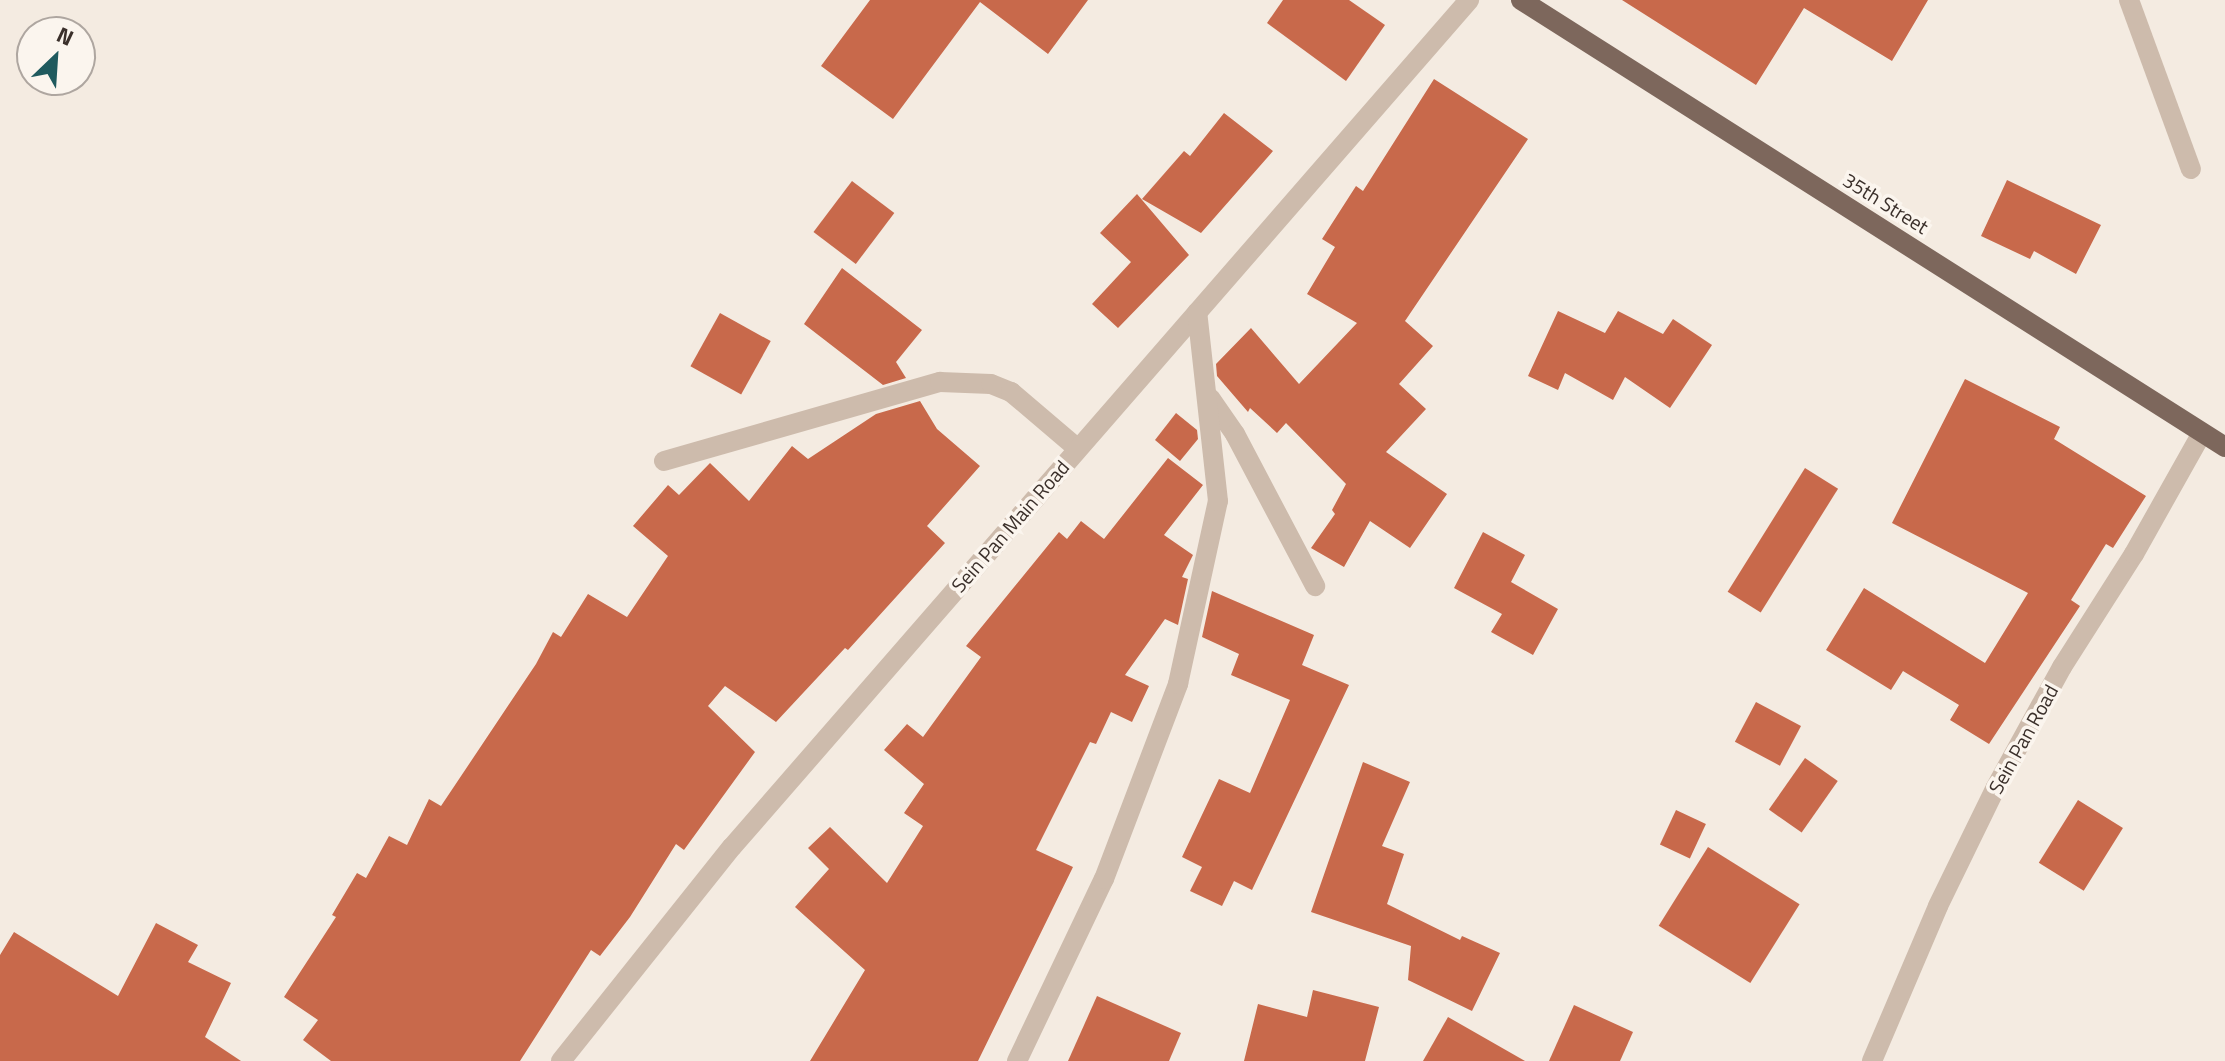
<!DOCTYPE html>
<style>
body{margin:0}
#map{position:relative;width:2225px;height:1061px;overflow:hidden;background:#f4ebe1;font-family:"Titillium Web",sans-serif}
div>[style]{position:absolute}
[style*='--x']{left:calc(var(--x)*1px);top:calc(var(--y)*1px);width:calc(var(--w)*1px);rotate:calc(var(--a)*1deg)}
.building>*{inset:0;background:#c8694b;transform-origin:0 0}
.minor>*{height:20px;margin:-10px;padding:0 10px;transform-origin:10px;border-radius:10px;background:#cdbbac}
.major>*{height:20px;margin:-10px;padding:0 10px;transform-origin:10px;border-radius:10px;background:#7d675c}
span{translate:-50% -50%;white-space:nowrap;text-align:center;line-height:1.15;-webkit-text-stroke:7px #fbf5ee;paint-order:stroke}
.street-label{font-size:20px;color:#3b302b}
.north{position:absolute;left:16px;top:16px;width:80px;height:80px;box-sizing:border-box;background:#fbf5ee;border:2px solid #aea6a0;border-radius:50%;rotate:25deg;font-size:22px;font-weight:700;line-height:32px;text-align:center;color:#3b302b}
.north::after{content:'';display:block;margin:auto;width:28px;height:36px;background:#1f5a5e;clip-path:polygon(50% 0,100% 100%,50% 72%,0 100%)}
</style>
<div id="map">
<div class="building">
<i style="clip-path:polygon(870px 0,1088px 0,1048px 54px,980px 2px,893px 119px,821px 66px)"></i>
<i style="clip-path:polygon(1283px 0,1349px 0,1385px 25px,1346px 81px,1267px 23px)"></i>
<i style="clip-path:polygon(1622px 0,1928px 0,1892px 61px,1804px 8px,1756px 85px)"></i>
<i style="clip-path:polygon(1434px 79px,1528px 139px,1405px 321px,1433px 346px,1399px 384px,1426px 409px,1386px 452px,1447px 494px,1410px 548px,1370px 521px,1344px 567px,1311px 548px,1335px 514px,1332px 510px,1346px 484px,1286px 423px,1277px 433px,1250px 408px,1248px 412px,1217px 376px,1216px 364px,1251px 328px,1299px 384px,1357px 323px,1307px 294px,1335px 247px,1322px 239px,1356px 186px,1363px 191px)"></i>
<i style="clip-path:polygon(1224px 113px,1273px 151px,1201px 233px,1142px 199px,1184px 151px,1190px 156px)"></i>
<i style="clip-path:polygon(2007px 180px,2101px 225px,2076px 274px,2034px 251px,2030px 259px,1981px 236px)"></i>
<i style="left:852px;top:181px;width:53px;height:64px;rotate:37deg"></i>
<i style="clip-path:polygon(1137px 194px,1189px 255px,1118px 328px,1092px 304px,1131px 262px,1100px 233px)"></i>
<i style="clip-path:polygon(842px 268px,922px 330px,896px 362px,906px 378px,883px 385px,804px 324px)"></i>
<i style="clip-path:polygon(1558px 311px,1605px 333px,1618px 311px,1663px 334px,1673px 319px,1712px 345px,1670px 408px,1625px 377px,1613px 400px,1565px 373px,1558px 390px,1528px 376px)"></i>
<i style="left:720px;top:313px;width:58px;height:61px;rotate:29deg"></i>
<i style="clip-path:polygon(1965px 379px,2060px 427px,2054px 439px,2146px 496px,2113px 548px,2106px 544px,2071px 600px,2080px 606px,1989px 744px,1950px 720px,1959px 705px,1903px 671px,1891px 690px,1826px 650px,1864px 588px,1985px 663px,2028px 593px,1892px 523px)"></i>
<i style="clip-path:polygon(920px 401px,937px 429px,980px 466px,927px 526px,945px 543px,848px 650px,845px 648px,776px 722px,725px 686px,708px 706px,755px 752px,684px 850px,676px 844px,630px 917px,600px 956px,591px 950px,520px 1061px,331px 1061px,303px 1040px,318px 1020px,284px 997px,336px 917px,332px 915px,357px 873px,366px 878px,389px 836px,407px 845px,429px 799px,441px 806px,536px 664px,553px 632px,561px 637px,588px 594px,627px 617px,668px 556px,633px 526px,668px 485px,679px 495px,710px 463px,749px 501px,792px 446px,808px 459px,876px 414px)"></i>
<i style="clip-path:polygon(1176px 413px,1197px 430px,1198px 439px,1180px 461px,1155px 440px)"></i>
<i style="clip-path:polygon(1168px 458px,1203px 485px,1164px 535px,1193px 555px,1182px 577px,1188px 579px,1178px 625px,1165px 619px,1125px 675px,1149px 686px,1132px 722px,1111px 712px,1096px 744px,1090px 742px,1036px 850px,1073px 867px,978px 1061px,810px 1061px,865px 970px,795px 907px,829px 869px,808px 848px,830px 827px,887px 883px,923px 826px,904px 813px,924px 784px,884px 750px,907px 724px,923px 737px,981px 657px,966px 646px,1059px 532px,1067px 539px,1081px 521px,1104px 539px)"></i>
<i style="left:1805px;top:468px;width:39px;height:146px;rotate:32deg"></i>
<i style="clip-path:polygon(1483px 532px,1525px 555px,1511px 582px,1558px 609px,1533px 655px,1491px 632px,1502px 614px,1454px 588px)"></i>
<i style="clip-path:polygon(1212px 591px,1314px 635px,1302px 665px,1349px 685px,1252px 890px,1234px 881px,1222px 906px,1190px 891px,1202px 867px,1182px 857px,1219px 779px,1250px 793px,1290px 700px,1231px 675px,1239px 654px,1202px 637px)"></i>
<i style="left:1756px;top:702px;width:51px;height:45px;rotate:28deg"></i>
<i style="left:1805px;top:758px;width:40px;height:63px;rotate:35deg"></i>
<i style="clip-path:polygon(1363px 762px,1410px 782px,1382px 846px,1404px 854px,1387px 904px,1460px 940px,1462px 936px,1500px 953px,1472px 1011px,1408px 980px,1411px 946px,1311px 912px)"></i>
<i style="left:2078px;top:800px;width:53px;height:74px;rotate:32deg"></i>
<i style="left:1676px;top:810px;width:33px;height:38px;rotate:25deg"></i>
<i style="left:1708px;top:847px;width:108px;height:93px;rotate:32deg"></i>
<i style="clip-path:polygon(156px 923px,198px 945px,188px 962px,231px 983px,205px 1037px,241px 1061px,0 1061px,0 955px,14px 932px,118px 996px)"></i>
<i style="clip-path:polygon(1313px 990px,1379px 1007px,1365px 1061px,1244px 1061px,1258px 1004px,1307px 1017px)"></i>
<i style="clip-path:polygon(1097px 996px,1181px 1033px,1169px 1061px,1068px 1061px)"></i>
<i style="clip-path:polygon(1574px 1005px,1633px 1032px,1620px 1061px,1549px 1061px)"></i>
<i style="clip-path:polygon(1448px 1017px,1525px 1061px,1423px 1061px)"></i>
</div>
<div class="minor">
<i style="--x:2129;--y:0;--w:180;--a:69.9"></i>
<i style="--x:1210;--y:398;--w:44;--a:55.2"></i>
<i style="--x:1235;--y:434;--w:172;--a:62.2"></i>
<i style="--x:664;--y:461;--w:287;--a:-16"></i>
<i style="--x:940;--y:382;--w:51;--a:2.2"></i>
<i style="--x:991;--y:384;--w:22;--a:22"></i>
<i style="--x:1011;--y:392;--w:87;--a:40.3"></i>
<i style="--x:561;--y:1061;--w:274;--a:-51.4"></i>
<i style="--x:732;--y:847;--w:1123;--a:-48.97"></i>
<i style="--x:1017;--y:1061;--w:202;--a:-64.5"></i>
<i style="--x:1104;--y:879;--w:209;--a:-69.2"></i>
<i style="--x:1178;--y:684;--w:187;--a:-77.7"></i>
<i style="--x:1218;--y:501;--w:190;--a:-96.3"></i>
<i style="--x:1872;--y:1061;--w:168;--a:-66.9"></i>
<i style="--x:1938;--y:906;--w:132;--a:-64"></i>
<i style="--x:1996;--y:787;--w:137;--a:-61.2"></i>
<i style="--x:2062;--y:667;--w:134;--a:-57.5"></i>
<i style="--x:2134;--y:554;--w:139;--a:-60.7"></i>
</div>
<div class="major">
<i style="--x:1521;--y:0;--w:834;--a:32.41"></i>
</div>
<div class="street-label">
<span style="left:1886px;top:203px;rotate:32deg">35th Street</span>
<span style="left:1010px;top:526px;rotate:-49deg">Sein Pan Main Road</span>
<span style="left:2023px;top:739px;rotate:-61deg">Sein Pan Road</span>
</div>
<div class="north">N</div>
</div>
